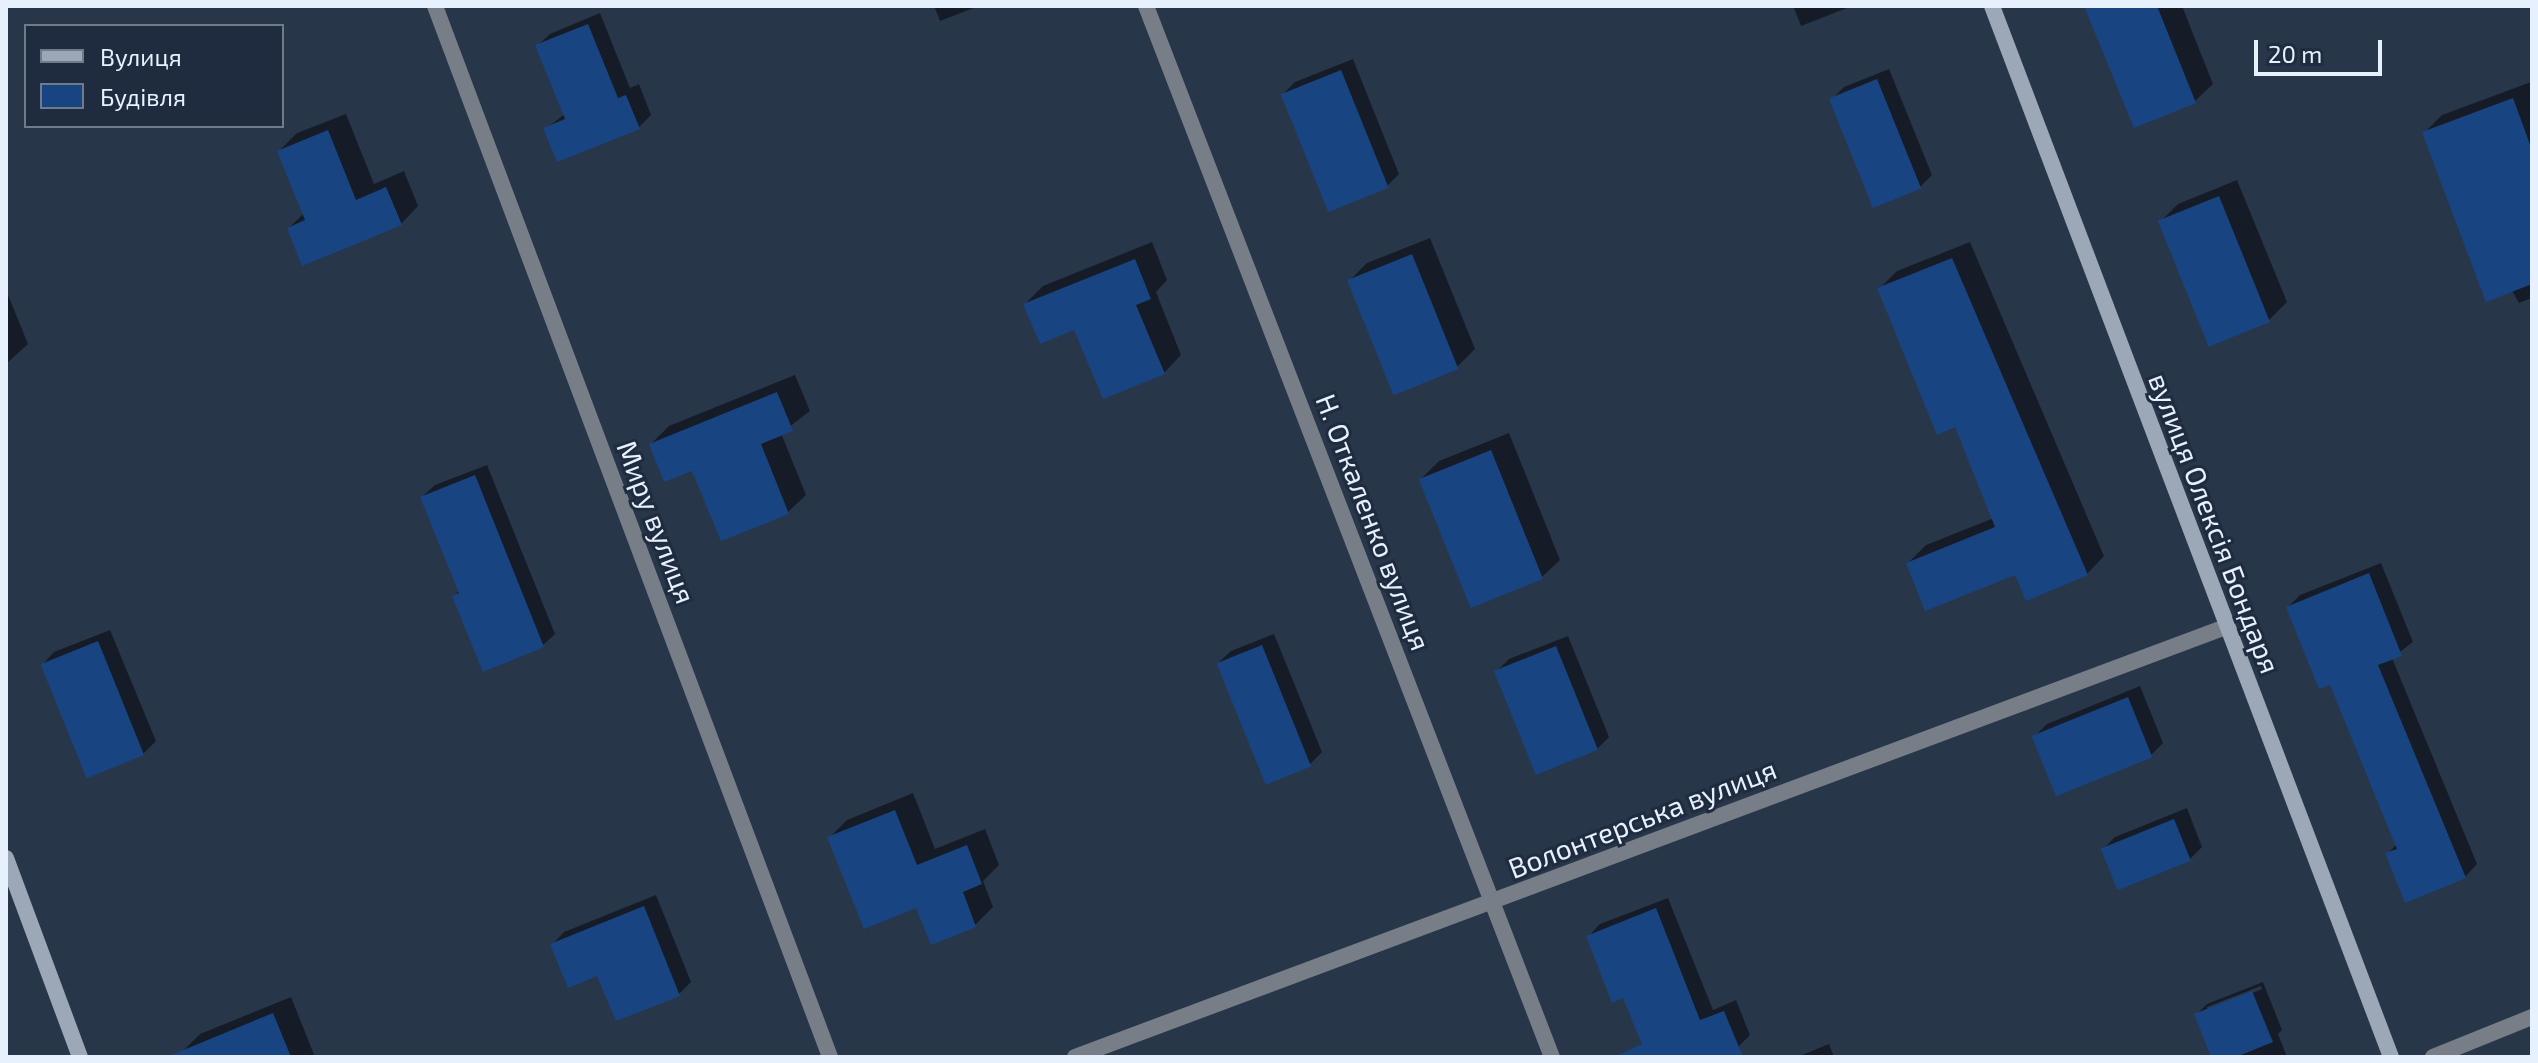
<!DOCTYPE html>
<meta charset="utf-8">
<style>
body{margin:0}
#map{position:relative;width:2538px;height:1063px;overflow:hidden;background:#28364a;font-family:"Exo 2",sans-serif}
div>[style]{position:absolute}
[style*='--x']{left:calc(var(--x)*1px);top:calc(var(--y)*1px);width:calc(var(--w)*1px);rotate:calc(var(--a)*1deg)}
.shadow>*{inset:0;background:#0007}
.building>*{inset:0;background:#194482;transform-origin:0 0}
.street>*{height:16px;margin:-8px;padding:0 8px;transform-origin:8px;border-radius:8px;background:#777e88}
.secondary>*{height:16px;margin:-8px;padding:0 8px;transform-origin:8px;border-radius:8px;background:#9ca7b7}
span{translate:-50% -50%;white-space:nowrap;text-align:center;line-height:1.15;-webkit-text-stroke:6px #1f2c3f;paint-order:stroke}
.street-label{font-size:28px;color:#e7f0fd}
.frame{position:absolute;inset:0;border:8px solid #e7f0fd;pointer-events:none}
.legend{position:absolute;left:24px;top:24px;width:260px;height:104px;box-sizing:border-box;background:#1f2c3f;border:2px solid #6f7a8b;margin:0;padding:10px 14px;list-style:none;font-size:24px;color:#e7f0fd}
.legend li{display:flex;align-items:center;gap:16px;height:40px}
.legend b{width:40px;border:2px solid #6f7a8b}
.scale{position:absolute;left:2254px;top:40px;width:128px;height:36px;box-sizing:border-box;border:4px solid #e7f0fd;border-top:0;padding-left:10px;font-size:24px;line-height:28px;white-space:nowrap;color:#e7f0fd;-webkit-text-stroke:6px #1f2c3f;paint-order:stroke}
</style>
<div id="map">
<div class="shadow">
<i style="clip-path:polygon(934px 6px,979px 6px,940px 21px)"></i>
<i style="clip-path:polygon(1793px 6px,1852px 6px,1801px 26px)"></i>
<i style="clip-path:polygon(2096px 6px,2182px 6px,2213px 84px,2195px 101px)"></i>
<i style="clip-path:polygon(600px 13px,630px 88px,639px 84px,651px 115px,639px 127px,545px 129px,565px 114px,537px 46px,550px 34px)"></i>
<i style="clip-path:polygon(1353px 59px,1399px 174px,1387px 186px,1283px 94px,1295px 82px)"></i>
<i style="clip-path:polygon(1889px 69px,1932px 175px,1920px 187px,1832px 99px,1844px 87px)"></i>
<i style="clip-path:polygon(2531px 82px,2532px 298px,2519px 303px,2424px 133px,2442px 115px)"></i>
<i style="clip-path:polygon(346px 114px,374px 184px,404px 171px,418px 206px,401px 224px,289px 228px,304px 213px,279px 151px,297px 133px)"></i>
<i style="clip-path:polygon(2237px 180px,2287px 302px,2269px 320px,2210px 344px,2161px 221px,2178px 204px)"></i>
<i style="clip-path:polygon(1430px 238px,1475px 349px,1457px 367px,1394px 392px,1349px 281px,1367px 263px)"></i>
<i style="clip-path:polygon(1152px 242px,1167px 280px,1156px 292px,1181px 355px,1164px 373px,1025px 304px,1043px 286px)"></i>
<i style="clip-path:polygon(1970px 242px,2104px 556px,2087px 574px,1908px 563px,1926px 545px,1994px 518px,1957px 425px,1879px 289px,1897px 271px)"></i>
<i style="clip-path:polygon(6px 290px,28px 344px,6px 364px)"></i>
<i style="clip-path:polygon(795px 375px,810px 411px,781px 433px,806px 495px,788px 512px,651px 444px,669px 426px)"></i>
<i style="clip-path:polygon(1509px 433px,1560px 560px,1542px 577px,1421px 479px,1439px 461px)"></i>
<i style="clip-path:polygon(487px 465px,555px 634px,542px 646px,454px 596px,460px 590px,422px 497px,435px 485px)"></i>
<i style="clip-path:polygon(2381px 563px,2413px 642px,2392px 658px,2477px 864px,2465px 877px,2387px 854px,2397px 844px,2331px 682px,2288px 607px,2300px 595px)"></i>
<i style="clip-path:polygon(110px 630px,156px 741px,143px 754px,42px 665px,54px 652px)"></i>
<i style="clip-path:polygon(1274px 634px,1322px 752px,1310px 764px,1218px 663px,1231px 651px)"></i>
<i style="clip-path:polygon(1568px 636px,1609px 737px,1597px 749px,1497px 671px,1509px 659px)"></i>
<i style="clip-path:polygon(2140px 686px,2163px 743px,2151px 755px,2035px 736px,2047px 724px)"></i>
<i style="clip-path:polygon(913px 793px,935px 849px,985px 829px,999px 865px,983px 881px,993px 907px,975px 925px,932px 942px,917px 906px,829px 838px,847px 820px)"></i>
<i style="clip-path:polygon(2187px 808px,2202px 847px,2190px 859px,2103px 849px,2115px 837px)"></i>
<i style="clip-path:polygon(656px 895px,691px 982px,679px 994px,552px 945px,564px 932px)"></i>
<i style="clip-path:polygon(1668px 898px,1713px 1010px,1736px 1000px,1750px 1035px,1738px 1047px,1712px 1057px,1649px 1057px,1625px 996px,1588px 937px,1600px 924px)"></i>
<i style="clip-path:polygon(evenodd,2263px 982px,2282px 1030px,2278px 1034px,2287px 1057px,2215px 1057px,2196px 1015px,2207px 1004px,2263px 982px,2261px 986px,2262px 989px,2207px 1012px,2207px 1007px,2261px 986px)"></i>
<i style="clip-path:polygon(291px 997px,315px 1057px,184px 1057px,182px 1052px,200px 1034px)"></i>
<i style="clip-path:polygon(1829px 1044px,1834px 1057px,1797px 1057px)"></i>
</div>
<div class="building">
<i style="clip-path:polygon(2084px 6px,2157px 6px,2196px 103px,2134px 128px)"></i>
<i style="clip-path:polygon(588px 24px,618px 98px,626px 95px,640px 129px,557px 162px,543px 128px,565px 119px,535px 45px)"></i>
<i style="left:1341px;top:70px;width:127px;height:65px;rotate:68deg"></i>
<i style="left:1877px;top:79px;width:118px;height:52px;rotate:68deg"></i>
<i style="clip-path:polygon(2513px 98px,2532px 150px,2532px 284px,2486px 302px,2422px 132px)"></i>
<i style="clip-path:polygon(328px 130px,356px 200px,386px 187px,402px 225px,302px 266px,287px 228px,305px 220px,277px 151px)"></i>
<i style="left:2219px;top:196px;width:136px;height:66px;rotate:68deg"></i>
<i style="left:1412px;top:254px;width:124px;height:70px;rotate:68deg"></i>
<i style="clip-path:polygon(1952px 258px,2088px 575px,2026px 601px,2015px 575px,1925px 611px,1906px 563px,1995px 527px,1955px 427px,1937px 435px,1877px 288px)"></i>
<i style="clip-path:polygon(1135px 259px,1151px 299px,1136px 305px,1165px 374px,1103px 399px,1074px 330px,1040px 344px,1023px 304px)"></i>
<i style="clip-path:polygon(777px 392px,793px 431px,761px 444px,789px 514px,721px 541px,692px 471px,664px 482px,649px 444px)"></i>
<i style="left:1491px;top:450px;width:139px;height:78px;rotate:68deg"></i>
<i style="clip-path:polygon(475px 475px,544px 647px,483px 672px,452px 596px,459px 593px,420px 497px)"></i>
<i style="clip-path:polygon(2369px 573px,2402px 656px,2378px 665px,2466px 878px,2405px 903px,2385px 853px,2397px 849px,2330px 685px,2319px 689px,2286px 607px)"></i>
<i style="left:98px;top:641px;width:123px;height:62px;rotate:68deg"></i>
<i style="left:1262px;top:645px;width:131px;height:49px;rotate:68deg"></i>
<i style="left:1556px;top:646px;width:112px;height:67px;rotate:68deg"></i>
<i style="left:2128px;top:697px;width:65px;height:104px;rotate:68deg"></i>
<i style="clip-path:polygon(895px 810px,917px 865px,967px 845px,982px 884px,963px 892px,976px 927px,931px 945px,916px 908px,864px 929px,827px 837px)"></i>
<i style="left:2174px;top:819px;width:45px;height:79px;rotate:68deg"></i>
<i style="clip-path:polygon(644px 906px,680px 996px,616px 1021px,597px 976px,568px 988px,550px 944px)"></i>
<i style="clip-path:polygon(1656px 908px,1700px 1020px,1724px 1011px,1743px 1057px,1614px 1057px,1642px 1044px,1623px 998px,1612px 1003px,1586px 936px)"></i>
<i style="clip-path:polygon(2252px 991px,2273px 1042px,2236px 1057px,2211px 1057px,2194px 1014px)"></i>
<i style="clip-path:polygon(273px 1013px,291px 1057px,169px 1057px,169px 1056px)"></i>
</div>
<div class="street">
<i style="--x:435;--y:6;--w:1123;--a:69.4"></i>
<i style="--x:1146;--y:6;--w:1127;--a:68.88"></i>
<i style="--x:1075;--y:1057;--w:1229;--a:-20.49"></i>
<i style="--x:2433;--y:1057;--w:107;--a:-22"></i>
</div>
<div class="secondary">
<i style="--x:1992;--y:6;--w:1124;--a:69.21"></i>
<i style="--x:6;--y:858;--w:212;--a:69.6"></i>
</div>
<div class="street-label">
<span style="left:657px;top:522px;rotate:69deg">Миру вулиця</span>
<span style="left:1374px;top:522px;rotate:69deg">Н. Откаленко вулиця</span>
<span style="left:2215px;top:523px;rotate:69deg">вулиця Олексія Бондаря</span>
<span style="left:1642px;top:818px;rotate:-21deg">Волонтерська вулиця</span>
</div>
<div class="frame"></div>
<ul class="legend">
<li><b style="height:10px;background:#9ca7b7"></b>Вулиця</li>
<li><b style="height:22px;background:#194482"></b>Будівля</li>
</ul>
<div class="scale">20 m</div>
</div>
